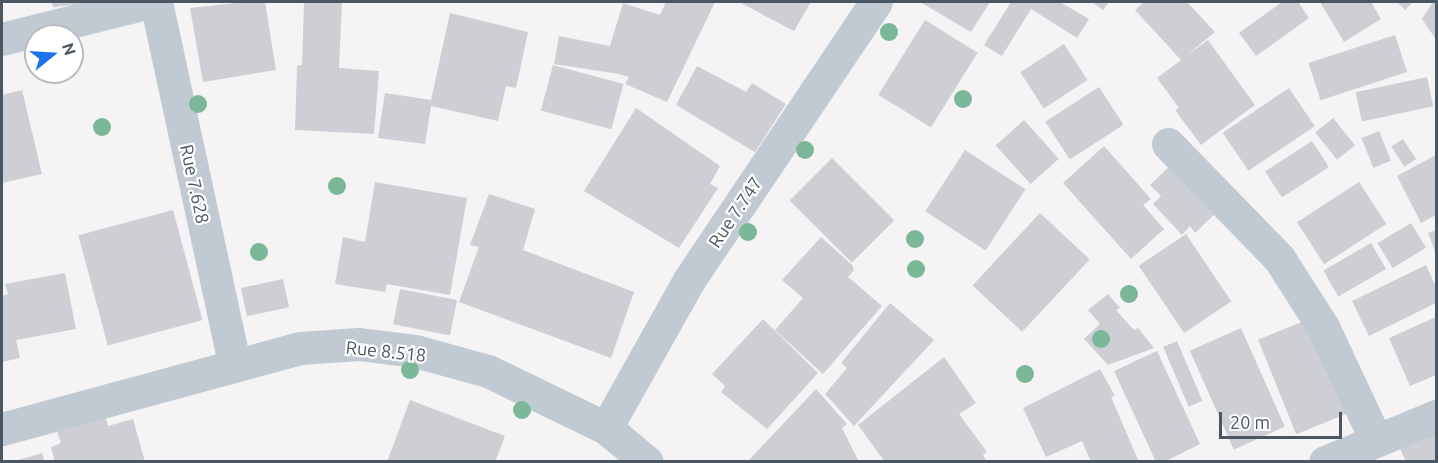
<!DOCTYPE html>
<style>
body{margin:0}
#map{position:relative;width:1438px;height:463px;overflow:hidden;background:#f5f3f3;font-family:Ubuntu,sans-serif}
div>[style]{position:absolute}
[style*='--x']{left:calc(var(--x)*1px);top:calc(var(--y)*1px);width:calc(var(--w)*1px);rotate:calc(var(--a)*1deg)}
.building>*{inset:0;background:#cdcfd5;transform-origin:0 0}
.minor>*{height:33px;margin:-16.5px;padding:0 16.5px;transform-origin:16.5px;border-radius:16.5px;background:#c1cad2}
.trees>*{width:18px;height:18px;margin:-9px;border-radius:50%;background:#7bb799}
span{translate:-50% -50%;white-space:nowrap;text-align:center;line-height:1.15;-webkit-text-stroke:4.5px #fff;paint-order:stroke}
.street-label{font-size:18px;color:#4a5661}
.frame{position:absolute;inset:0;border:3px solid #4a5661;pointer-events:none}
.north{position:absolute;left:24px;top:24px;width:60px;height:60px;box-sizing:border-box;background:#fff;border:2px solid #b7bbc0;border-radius:50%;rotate:72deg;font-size:16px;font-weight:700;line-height:24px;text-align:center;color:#4a5661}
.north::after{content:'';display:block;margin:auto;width:21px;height:27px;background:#1a73e8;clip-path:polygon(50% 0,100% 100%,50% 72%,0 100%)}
.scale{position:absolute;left:1219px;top:412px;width:123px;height:27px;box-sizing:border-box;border:3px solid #4a5661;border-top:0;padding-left:8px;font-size:18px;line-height:21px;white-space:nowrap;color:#4a5661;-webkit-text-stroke:4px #fff;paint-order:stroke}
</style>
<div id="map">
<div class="building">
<i style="clip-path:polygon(52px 2px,92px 2px,92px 3px,53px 7px)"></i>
<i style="clip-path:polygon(245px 2px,265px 2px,276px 70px,203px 82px,190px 8px)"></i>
<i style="clip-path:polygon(304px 2px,342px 2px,339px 68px,379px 71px,374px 134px,295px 130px,297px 66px,302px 65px)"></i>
<i style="clip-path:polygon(666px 2px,715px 2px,667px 102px,625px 84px,629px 77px,619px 74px,554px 64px,559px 36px,610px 46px,623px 3px,660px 15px)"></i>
<i style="clip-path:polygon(739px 2px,811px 2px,794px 31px)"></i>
<i style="clip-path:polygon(920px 2px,990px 2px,971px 32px)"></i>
<i style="clip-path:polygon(1011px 2px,1060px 2px,1089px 19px,1077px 38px,1031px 9px,1002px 56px,984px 45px)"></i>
<i style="clip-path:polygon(1092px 2px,1109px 2px,1103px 10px)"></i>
<i style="clip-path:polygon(1144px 2px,1187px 2px,1215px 32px,1186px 56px,1208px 40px,1255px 105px,1201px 145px,1175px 110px,1179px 108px,1157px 78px,1181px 60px,1135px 10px)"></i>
<i style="clip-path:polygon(1282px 2px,1298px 2px,1309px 18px,1256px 56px,1239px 33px)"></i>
<i style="clip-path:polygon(1320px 2px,1371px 2px,1381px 19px,1344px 42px)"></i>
<i style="clip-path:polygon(1397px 2px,1413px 2px,1405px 10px)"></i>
<i style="clip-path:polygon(1433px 2px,1436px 2px,1435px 38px,1422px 19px)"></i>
<i style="clip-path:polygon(450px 13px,528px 32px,516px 88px,506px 86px,498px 121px,431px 106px,425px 144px,378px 138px,385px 93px,431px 100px)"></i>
<i style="left:925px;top:20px;width:62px;height:88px;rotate:32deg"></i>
<i style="left:1395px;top:35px;width:39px;height:91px;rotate:72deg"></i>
<i style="left:1064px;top:44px;width:43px;height:52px;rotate:57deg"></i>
<i style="left:553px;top:65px;width:73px;height:47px;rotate:15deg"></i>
<i style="clip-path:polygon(697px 66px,746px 92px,752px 83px,786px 104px,755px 152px,676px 105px)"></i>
<i style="left:1427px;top:77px;width:30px;height:73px;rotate:78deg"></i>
<i style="left:1099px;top:87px;width:45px;height:64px;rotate:57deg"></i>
<i style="left:1289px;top:88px;width:46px;height:80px;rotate:56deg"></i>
<i style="clip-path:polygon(22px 90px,42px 174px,2px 183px,2px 95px)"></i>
<i style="clip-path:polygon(636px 108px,720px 166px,710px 184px,718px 188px,679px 248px,584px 191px)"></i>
<i style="left:1333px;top:118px;width:35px;height:23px;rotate:51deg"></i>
<i style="left:1024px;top:120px;width:52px;height:38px;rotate:48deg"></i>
<i style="left:1379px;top:131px;width:32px;height:19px;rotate:68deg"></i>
<i style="left:1403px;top:139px;width:24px;height:14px;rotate:57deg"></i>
<i style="left:1312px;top:141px;width:31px;height:56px;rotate:57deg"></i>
<i style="clip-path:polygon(1104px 146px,1151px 199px,1143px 205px,1164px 229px,1131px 259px,1063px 183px)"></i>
<i style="left:965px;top:150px;width:72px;height:73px;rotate:33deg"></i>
<i style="clip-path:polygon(1436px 155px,1436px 215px,1421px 223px,1397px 176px)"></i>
<i style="left:832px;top:158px;width:88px;height:60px;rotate:45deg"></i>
<i style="clip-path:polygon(1174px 162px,1219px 210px,1195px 233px,1190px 226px,1182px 235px,1153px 204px,1161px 196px,1150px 185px)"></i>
<i style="clip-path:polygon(375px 182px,467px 198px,450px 295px,387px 284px,385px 292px,335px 284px,343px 237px,365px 242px)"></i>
<i style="left:1359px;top:182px;width:50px;height:74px;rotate:57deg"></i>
<i style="clip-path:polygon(489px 194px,535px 209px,523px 250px,634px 292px,611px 358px,459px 302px,479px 247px,470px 245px)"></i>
<i style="left:173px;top:210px;width:114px;height:98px;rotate:75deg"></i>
<i style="left:1040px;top:213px;width:68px;height:99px;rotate:43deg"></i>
<i style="left:1411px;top:223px;width:29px;height:39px;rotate:59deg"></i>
<i style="clip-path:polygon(1436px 230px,1436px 254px,1428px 233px)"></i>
<i style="left:1186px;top:234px;width:81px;height:57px;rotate:56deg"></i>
<i style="clip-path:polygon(821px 237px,852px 265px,854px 270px,848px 277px,882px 306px,823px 374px,775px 330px,803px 298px,782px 280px)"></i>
<i style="left:1371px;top:243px;width:30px;height:55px;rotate:60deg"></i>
<i style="clip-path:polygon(1426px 265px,1436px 287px,1436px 303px,1369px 336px,1352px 301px)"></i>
<i style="clip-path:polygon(65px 273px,76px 329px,16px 340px,20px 358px,2px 362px,2px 296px,8px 294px,5px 284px)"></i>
<i style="left:283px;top:279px;width:29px;height:43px;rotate:78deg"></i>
<i style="left:400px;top:289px;width:58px;height:36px;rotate:11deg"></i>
<i style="clip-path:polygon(1108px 294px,1120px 308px,1116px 310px,1134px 330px,1138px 328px,1154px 348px,1108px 365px,1084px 339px,1100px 324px,1088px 310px)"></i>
<i style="clip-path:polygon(890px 303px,934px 340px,854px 426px,825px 394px,847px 368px,841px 363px)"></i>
<i style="clip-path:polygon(1436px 317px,1436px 375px,1410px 386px,1389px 338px)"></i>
<i style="clip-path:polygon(763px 319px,818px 373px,767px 429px,721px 392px,725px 386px,712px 374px)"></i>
<i style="left:1309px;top:319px;width:102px;height:55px;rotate:68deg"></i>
<i style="left:1241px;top:328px;width:108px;height:56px;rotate:66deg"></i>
<i style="left:1177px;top:341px;width:65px;height:15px;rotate:67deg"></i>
<i style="clip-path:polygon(1157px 351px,1200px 444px,1164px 462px,1156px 462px,1114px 371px)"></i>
<i style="clip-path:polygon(944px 357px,976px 403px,959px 414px,987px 452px,983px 455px,987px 462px,885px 462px,858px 425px)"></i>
<i style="clip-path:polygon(1100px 369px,1115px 396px,1111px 397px,1139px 462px,1091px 462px,1082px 441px,1046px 457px,1023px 408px)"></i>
<i style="clip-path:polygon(816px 389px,847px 424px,842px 428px,859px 462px,747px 462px)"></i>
<i style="clip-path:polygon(410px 400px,505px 436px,495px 462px,387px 462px)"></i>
<i style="clip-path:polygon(104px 411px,108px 426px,133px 419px,145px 462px,55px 462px,51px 447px,61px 443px,55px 425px)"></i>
<i style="clip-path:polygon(1436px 433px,1436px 462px,1406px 462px,1400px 448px)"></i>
<i style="clip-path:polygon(42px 453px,45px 462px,15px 462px,15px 461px)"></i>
</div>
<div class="minor">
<i style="--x:156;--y:2;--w:372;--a:77.8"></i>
<i style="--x:2;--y:39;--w:153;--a:-14"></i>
<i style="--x:1168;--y:144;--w:159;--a:45.8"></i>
<i style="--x:1279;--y:258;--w:82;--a:57.5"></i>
<i style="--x:1323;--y:327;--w:125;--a:64.9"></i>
<i style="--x:606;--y:428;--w:170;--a:-60.7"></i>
<i style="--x:689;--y:280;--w:335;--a:-56.1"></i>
<i style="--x:2;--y:429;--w:309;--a:-15.2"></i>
<i style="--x:300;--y:348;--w:59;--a:-3.9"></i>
<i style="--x:359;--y:344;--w:56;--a:7.1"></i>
<i style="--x:415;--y:351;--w:76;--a:15.3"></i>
<i style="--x:488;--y:371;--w:131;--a:25.8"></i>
<i style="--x:606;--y:428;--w:53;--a:39.7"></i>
<i style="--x:1325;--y:462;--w:120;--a:-22.5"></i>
</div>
<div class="trees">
<i style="left:889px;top:32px"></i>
<i style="left:963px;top:99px"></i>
<i style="left:198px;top:104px"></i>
<i style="left:102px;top:127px"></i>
<i style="left:805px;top:150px"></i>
<i style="left:337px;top:186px"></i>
<i style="left:748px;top:232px"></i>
<i style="left:915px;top:239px"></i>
<i style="left:259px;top:252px"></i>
<i style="left:916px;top:269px"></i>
<i style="left:1129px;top:294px"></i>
<i style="left:1101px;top:339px"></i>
<i style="left:410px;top:370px"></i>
<i style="left:1025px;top:374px"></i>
<i style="left:522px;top:410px"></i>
</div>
<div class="street-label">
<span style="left:195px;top:184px;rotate:78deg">Rue 7.628</span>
<span style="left:735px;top:212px;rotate:-56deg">Rue 7.747</span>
<span style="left:386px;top:351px;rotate:6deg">Rue 8.518</span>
</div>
<div class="frame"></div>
<div class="north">N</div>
<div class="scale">20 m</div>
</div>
